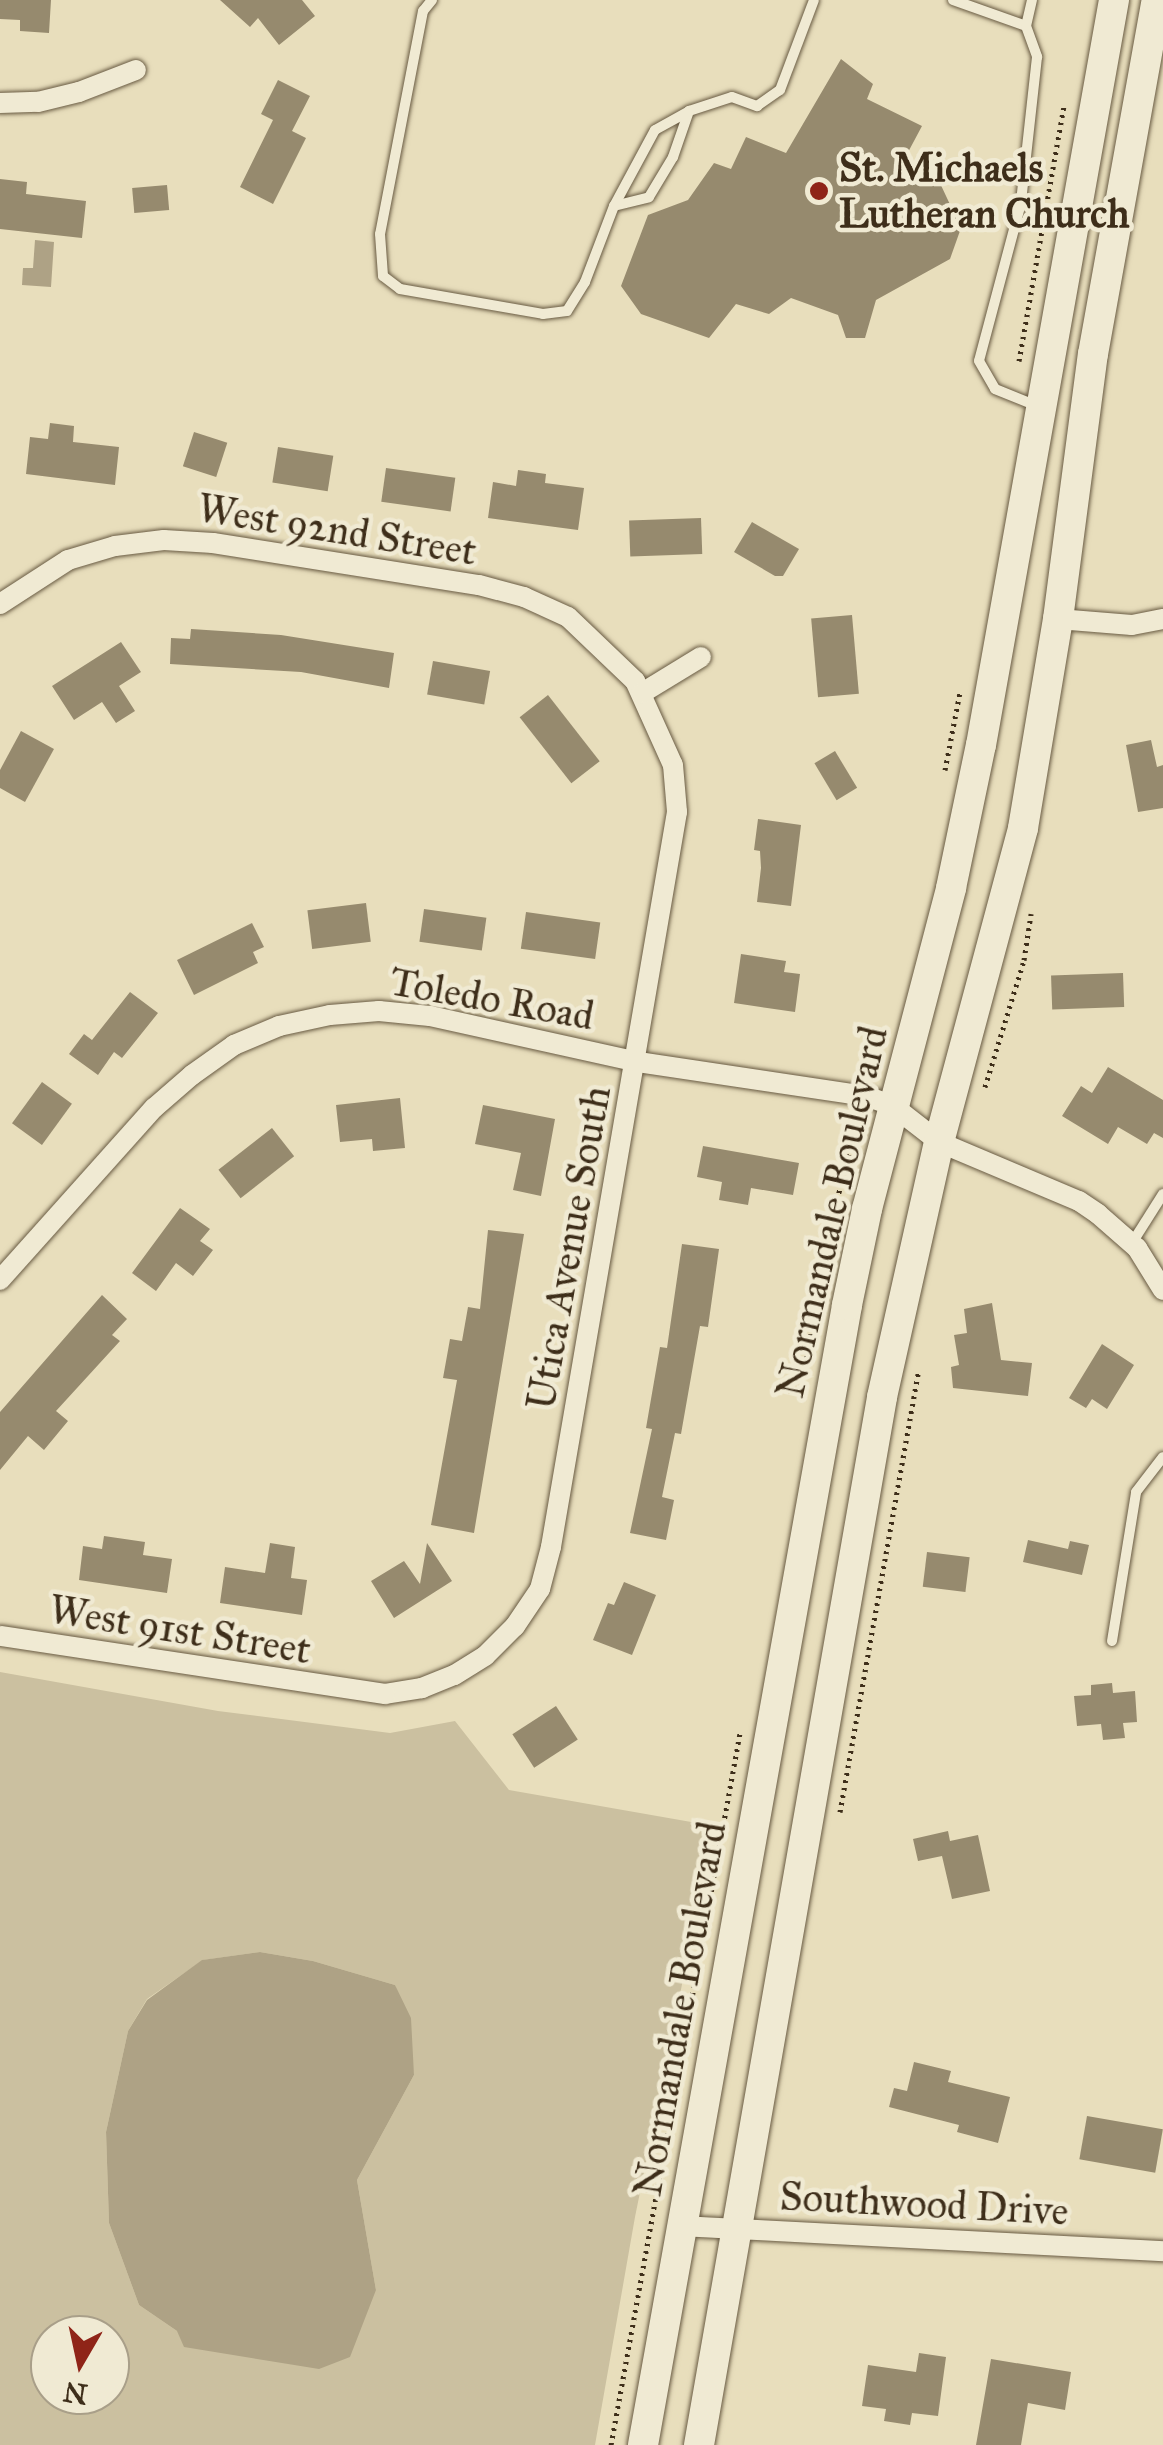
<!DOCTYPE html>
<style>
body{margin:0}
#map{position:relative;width:1163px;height:2445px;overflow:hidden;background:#e8debc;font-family:"IM FELL Great Primer",serif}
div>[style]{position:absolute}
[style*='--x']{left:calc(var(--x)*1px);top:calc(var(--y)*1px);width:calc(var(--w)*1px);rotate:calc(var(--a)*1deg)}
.green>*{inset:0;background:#cbc0a0}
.water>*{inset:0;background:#aea285}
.building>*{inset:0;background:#968a6e;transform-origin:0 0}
.path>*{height:5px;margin-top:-2.5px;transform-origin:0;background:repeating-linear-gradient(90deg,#3e2e1a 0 2.5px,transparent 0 7.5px)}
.roads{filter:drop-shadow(0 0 2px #685a42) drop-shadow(0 0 2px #685a42)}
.lane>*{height:10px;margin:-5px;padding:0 5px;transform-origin:5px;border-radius:5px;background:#f0ead3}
.street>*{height:20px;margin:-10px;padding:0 10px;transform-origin:10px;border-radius:10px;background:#f0ead3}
.secondary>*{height:30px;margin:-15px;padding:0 15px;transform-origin:15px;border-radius:15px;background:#f0ead3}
.dots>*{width:28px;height:28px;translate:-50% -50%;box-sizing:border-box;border:5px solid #f0ead3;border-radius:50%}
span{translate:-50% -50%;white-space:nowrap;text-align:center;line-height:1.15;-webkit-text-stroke:9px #f0ead3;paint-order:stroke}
.poi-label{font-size:40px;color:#3e2e1a;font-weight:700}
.left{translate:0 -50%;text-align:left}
.street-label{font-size:40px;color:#3e2e1a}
.north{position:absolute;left:30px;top:2315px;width:100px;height:100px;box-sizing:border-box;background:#f0ead3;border:2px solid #a99f89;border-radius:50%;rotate:189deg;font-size:28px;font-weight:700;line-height:40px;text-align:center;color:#3e2e1a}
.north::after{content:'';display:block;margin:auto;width:35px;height:45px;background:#8f2418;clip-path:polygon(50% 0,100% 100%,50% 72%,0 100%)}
</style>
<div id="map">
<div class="green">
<i style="clip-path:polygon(evenodd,0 1672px,218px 1711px,390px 1733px,455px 1721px,509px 1790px,714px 1826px,635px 2217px,595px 2445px,0 2445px,0 1672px,260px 1952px,313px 1961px,395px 1985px,414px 2075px,357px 2180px,376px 2290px,177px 2331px,139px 2305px,109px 2223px,106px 2132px,128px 2031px,147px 1999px,203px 1960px,260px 1952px,0 1672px,50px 2335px,110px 2335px,110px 2395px,50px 2395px,50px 2335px)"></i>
</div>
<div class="water">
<i style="clip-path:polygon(35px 240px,54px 242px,51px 287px,22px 285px,23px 268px,33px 268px)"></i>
<i style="clip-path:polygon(260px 1952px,313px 1961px,395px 1985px,411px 2018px,414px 2075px,357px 2180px,376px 2290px,350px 2357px,319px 2369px,184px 2347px,177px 2331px,139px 2305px,109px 2223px,106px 2132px,128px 2031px,147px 2000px,202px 1960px)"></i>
</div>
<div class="building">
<i style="clip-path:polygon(0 0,51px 0,49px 33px,20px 31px,20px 20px,0 19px)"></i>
<i style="clip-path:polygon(220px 0,302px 0,315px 16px,279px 45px,258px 18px,250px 27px)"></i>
<i style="clip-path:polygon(841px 59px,873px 84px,867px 99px,922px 126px,906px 156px,939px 181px,961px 228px,950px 259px,876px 300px,865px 338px,846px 338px,838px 315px,791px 298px,769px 314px,736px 304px,709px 338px,641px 314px,621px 286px,648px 215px,688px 200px,714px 163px,731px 169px,746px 137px,786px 153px)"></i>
<i style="clip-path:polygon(278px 80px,310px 96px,292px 131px,306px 138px,273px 204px,240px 187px,273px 120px,261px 114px)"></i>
<i style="clip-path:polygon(0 179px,27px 182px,26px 194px,86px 201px,82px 238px,0 229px)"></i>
<i style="left:167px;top:185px;width:25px;height:35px;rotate:85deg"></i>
<i style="clip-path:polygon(50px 423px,74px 426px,73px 442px,119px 447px,115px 485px,26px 474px,30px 437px,48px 439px)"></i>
<i style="left:194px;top:432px;width:35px;height:36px;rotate:18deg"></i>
<i style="left:278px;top:447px;width:56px;height:36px;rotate:9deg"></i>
<i style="left:386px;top:468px;width:70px;height:34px;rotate:8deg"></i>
<i style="clip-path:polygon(518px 470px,546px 474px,545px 483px,584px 488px,578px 530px,488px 518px,493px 482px,516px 486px)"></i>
<i style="left:701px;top:518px;width:36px;height:72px;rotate:88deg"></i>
<i style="clip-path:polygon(752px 522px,799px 549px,783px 576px,775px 576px,734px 552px)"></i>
<i style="left:852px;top:615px;width:79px;height:41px;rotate:85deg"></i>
<i style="clip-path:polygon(191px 629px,281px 635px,394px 653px,389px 688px,301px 672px,170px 664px,171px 638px,190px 639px)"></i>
<i style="clip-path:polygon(121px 642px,141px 672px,119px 686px,135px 711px,116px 723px,102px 702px,74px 720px,52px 686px)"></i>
<i style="left:433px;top:661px;width:58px;height:34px;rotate:10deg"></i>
<i style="left:548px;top:695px;width:84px;height:36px;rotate:52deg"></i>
<i style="clip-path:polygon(21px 731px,54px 749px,25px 802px,0 788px,0 770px)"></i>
<i style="clip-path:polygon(1151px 740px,1157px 767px,1163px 765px,1163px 808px,1138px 812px,1126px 745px)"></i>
<i style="left:835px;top:751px;width:43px;height:24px;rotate:59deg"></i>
<i style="clip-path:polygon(758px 819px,801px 825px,791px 906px,757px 902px,761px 868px,760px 851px,754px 850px)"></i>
<i style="left:366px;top:903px;width:39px;height:59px;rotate:83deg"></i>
<i style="left:424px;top:909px;width:63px;height:33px;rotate:8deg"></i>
<i style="left:526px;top:912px;width:75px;height:37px;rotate:8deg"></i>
<i style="clip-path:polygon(252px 923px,264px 947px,253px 952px,258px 963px,194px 995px,177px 960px)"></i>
<i style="clip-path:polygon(741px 954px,786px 961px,784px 972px,800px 974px,795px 1012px,734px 1003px)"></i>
<i style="left:1123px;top:973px;width:34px;height:72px;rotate:88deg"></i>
<i style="clip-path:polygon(130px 992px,158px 1013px,122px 1058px,114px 1052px,98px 1075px,69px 1054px,84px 1034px,92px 1040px)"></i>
<i style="clip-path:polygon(1108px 1067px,1163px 1100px,1163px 1138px,1154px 1133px,1147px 1144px,1118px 1127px,1108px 1144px,1062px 1116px,1081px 1086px,1092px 1093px)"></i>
<i style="left:42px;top:1082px;width:37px;height:51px;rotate:36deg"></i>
<i style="clip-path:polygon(400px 1098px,405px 1148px,373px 1151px,372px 1139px,340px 1142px,336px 1105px)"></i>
<i style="clip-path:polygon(483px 1105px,555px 1119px,541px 1196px,513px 1190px,521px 1153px,475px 1144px)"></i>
<i style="left:272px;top:1128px;width:36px;height:68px;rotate:52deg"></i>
<i style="clip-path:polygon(703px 1146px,799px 1163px,793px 1195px,751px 1188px,748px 1205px,719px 1200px,722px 1182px,697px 1177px)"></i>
<i style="clip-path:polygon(180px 1208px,210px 1229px,200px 1241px,213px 1250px,193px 1276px,176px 1263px,156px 1291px,132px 1273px)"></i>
<i style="clip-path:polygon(488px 1230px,524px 1234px,474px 1533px,431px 1525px,457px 1380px,443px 1378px,450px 1339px,462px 1341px,468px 1307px,480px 1309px)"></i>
<i style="clip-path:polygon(682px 1244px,719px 1249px,708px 1327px,700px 1326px,681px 1434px,675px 1433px,662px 1497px,674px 1500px,666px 1540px,630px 1533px,652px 1429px,646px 1428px,660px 1347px,667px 1348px)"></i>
<i style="clip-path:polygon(102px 1295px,127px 1319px,112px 1335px,120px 1341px,56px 1411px,68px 1421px,44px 1450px,28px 1436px,0 1470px,0 1412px)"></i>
<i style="clip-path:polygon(992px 1303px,1001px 1360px,1032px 1363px,1028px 1396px,953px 1388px,951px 1367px,959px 1365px,954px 1335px,967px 1333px,964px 1309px)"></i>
<i style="clip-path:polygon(1102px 1344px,1134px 1365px,1107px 1409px,1092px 1399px,1086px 1408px,1069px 1398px)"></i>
<i style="clip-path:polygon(104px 1536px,145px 1542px,143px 1555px,172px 1559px,167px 1593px,79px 1580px,83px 1546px,102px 1549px)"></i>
<i style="clip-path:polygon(1028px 1540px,1068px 1549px,1070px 1541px,1089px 1545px,1082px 1575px,1023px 1562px)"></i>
<i style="clip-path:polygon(270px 1543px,295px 1547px,291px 1578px,307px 1580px,302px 1615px,220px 1603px,225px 1567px,265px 1573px)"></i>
<i style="clip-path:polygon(427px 1543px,452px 1581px,394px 1618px,371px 1581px,404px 1561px,420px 1584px)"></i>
<i style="left:927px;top:1552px;width:43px;height:35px;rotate:7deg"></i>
<i style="clip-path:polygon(624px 1582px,656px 1595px,632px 1655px,593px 1640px,608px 1603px,614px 1605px)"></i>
<i style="clip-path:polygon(1112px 1683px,1113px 1693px,1135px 1691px,1137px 1722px,1123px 1723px,1125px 1738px,1103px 1740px,1101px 1724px,1077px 1726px,1074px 1696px,1091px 1695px,1091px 1685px)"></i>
<i style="left:556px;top:1706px;width:40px;height:52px;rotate:57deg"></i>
<i style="clip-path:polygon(948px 1831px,950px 1841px,978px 1835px,990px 1891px,952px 1899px,942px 1856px,918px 1861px,913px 1839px)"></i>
<i style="clip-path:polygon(914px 2062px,951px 2071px,948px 2082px,1010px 2097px,998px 2143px,957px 2132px,959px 2125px,889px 2107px,894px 2088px,907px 2091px)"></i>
<i style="left:1087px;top:2116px;width:77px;height:44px;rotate:10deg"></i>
<i style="clip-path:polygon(919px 2353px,946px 2357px,938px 2416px,912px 2413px,910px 2425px,884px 2421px,886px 2409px,862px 2406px,868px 2365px,916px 2372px)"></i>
<i style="clip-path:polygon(991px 2359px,1071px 2372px,1065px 2410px,1028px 2403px,1021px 2445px,976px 2445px)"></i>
</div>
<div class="path">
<i style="--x:1019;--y:361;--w:259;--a:-80"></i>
<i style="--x:945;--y:770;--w:79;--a:-79.1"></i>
<i style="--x:985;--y:1087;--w:133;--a:-72.9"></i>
<i style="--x:1024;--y:960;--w:47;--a:-81.3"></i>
<i style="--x:804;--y:1373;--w:146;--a:-80.2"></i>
<i style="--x:829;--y:1229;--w:118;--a:-74.8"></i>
<i style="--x:840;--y:1812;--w:449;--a:-79.9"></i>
<i style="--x:611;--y:2445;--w:724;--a:-79.73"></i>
</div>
<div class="roads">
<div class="lane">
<i style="--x:432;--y:0;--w:14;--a:129"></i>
<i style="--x:423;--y:11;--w:227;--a:100.9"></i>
<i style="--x:380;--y:234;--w:42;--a:85.9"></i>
<i style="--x:383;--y:276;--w:21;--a:37"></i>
<i style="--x:400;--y:289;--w:145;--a:9.9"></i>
<i style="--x:543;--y:314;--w:24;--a:-7"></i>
<i style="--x:567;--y:311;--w:34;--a:-58"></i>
<i style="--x:585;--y:282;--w:81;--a:-69.1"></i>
<i style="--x:614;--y:206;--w:36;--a:-14"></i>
<i style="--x:649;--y:197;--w:47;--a:-59"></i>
<i style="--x:673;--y:157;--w:49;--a:-70.8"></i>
<i style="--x:689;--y:111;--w:45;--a:-18"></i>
<i style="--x:732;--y:97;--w:27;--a:20"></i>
<i style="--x:757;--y:106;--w:28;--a:-35"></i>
<i style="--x:780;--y:90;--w:96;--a:-69.3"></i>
<i style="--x:953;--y:0;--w:77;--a:19.6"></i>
<i style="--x:1032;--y:0;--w:27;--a:103"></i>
<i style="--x:1026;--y:26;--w:33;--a:70"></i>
<i style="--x:1037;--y:57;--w:147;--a:96.3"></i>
<i style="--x:1021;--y:203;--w:163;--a:104.9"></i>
<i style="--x:979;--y:361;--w:32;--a:60"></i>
<i style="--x:995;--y:389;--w:45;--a:22"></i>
<i style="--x:614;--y:206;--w:86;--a:-61.7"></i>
<i style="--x:655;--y:130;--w:38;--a:-29"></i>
<i style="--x:1132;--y:1243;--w:58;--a:-57.7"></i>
<i style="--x:1112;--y:1641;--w:151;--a:-80.8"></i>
<i style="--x:1136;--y:1492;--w:44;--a:-52.4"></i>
</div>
<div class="street">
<i style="--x:0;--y:103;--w:38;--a:-2"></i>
<i style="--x:38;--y:102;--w:42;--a:-13.7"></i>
<i style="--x:79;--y:92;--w:61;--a:-21.1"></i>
<i style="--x:0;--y:604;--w:81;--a:-32.9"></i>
<i style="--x:68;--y:560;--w:49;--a:-16.6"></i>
<i style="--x:115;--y:546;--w:49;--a:-7"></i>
<i style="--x:164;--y:540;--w:49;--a:3.5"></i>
<i style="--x:213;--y:543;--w:269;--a:9"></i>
<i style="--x:479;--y:585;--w:47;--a:14.9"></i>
<i style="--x:524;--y:597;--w:48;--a:24.4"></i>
<i style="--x:568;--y:617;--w:93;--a:43.7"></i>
<i style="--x:635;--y:681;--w:92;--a:65.7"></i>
<i style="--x:673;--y:765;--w:47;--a:85.1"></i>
<i style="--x:677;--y:812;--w:746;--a:99.73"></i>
<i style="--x:551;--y:1547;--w:43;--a:104.7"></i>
<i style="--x:540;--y:1589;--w:45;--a:124"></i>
<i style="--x:515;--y:1626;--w:42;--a:135"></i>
<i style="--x:485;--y:1656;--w:36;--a:148"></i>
<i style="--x:454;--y:1675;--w:35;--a:158"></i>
<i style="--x:422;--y:1688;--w:37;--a:171"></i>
<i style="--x:385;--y:1694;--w:389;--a:-171.4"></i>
<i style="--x:1058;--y:619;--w:74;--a:4.6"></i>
<i style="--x:1132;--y:625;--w:32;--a:-11"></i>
<i style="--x:642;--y:693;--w:69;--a:-31.4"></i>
<i style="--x:0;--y:1280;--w:231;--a:-48.2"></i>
<i style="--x:154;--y:1108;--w:50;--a:-41"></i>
<i style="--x:192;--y:1075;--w:52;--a:-35.5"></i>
<i style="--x:234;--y:1045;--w:49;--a:-22.9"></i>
<i style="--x:279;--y:1026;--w:52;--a:-12.2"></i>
<i style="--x:330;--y:1015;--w:49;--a:-4.7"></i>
<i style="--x:379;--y:1011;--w:51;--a:5.6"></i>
<i style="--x:430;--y:1016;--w:213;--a:12.5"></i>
<i style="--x:638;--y:1062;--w:231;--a:8.5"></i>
<i style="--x:866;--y:1096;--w:29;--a:20"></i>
<i style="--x:893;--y:1106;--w:58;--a:38"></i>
<i style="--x:939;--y:1142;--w:152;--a:22.9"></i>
<i style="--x:1079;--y:1201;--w:23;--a:34"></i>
<i style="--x:1098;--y:1214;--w:52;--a:41.1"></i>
<i style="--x:1137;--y:1248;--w:49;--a:58.2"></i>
<i style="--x:681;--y:2226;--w:483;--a:3"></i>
</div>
<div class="secondary">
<i style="--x:643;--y:2445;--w:1158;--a:-79.85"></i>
<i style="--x:847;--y:1305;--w:98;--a:-78.2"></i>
<i style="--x:867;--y:1209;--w:332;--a:-75.3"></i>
<i style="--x:951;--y:888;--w:146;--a:-78.2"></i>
<i style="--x:981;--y:745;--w:757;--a:-79.88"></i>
<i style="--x:699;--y:2445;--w:1064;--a:-80.09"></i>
<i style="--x:882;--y:1397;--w:261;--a:-77.4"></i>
<i style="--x:939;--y:1142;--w:325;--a:-75"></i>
<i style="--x:1023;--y:828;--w:212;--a:-80.5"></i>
<i style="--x:1058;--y:619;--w:267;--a:-82.5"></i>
<i style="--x:1093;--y:354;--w:360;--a:-79.8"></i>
</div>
</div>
<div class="dots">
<i style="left:819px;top:191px;background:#8f2418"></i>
</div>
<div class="poi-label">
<span class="left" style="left:839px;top:191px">St. Michaels<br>Lutheran Church</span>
</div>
<div class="street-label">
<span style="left:337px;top:530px;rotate:9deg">West 92nd Street</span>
<span style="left:492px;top:999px;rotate:10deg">Toledo Road</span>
<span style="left:832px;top:1212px;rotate:-77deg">Normandale Boulevard</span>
<span style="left:569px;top:1248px;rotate:-80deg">Utica Avenue South</span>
<span style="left:180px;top:1630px;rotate:9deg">West 91st Street</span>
<span style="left:680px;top:2009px;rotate:-80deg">Normandale Boulevard</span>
<span style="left:924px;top:2204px;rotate:3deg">Southwood Drive</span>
</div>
<div class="north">N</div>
</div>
